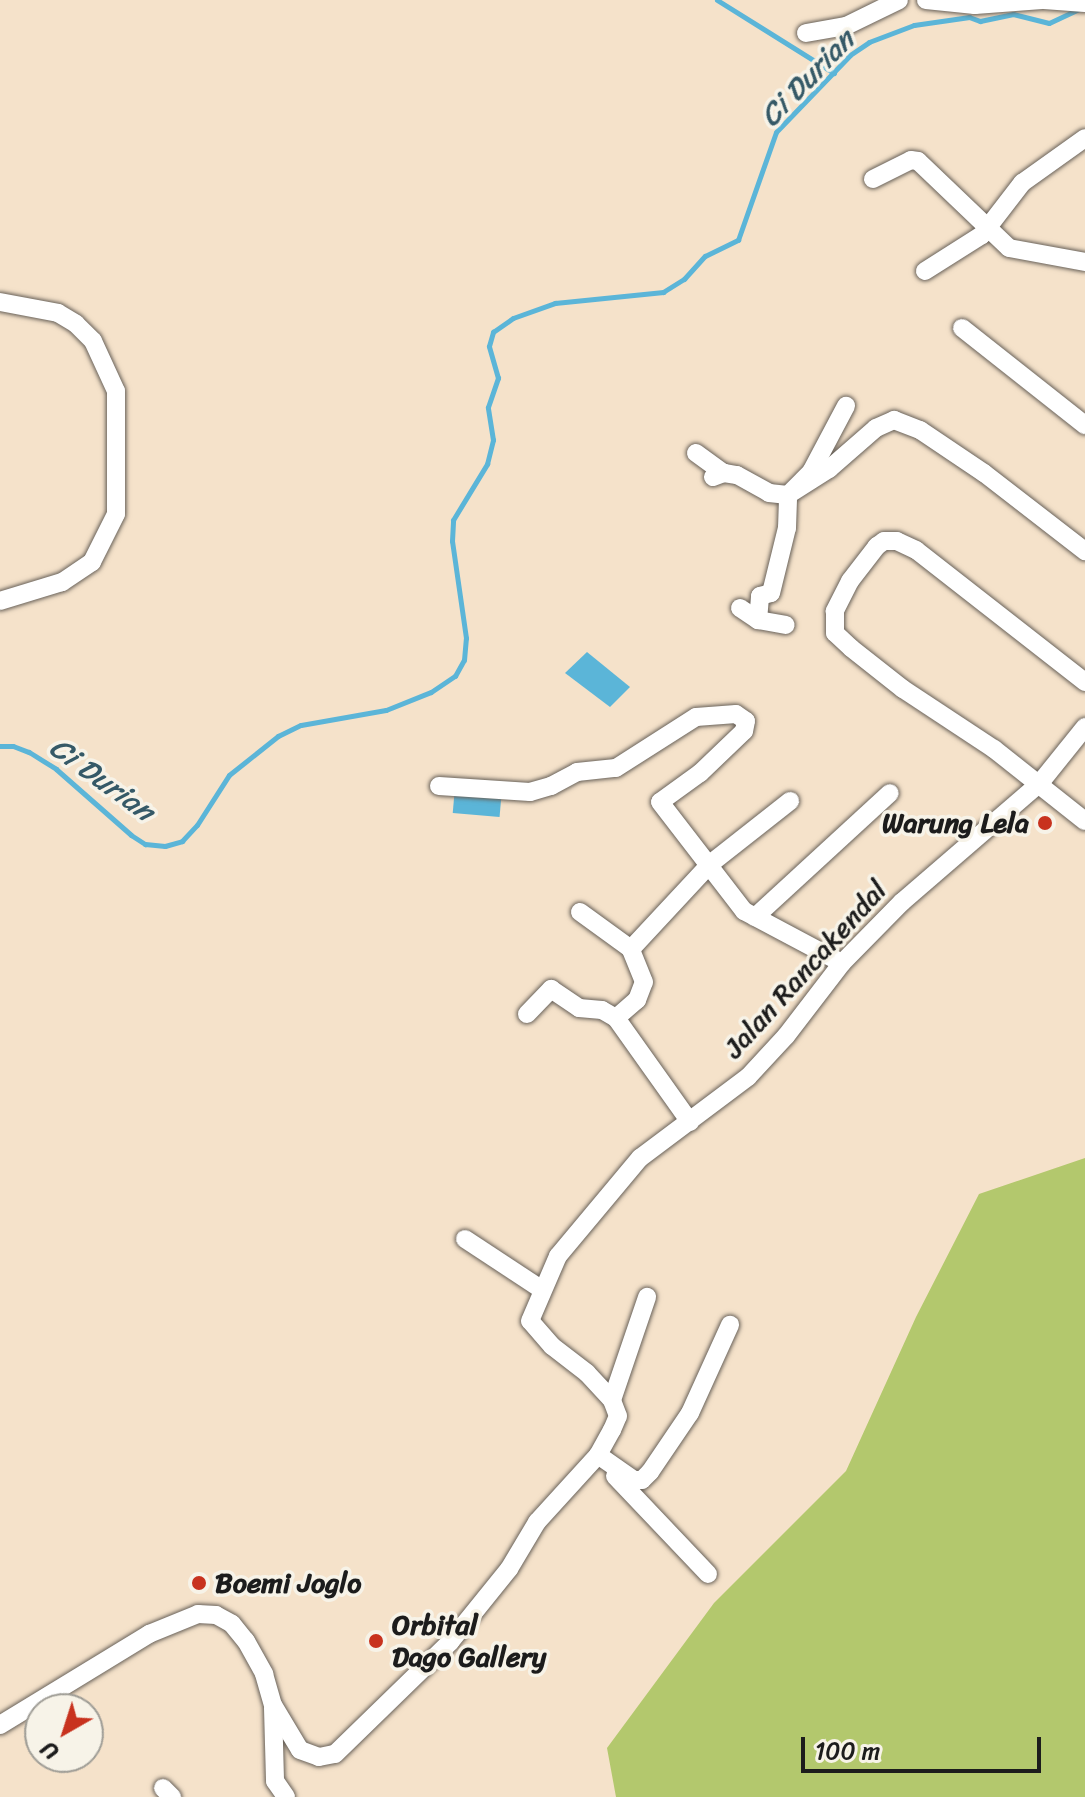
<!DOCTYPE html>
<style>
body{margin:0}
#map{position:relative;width:1085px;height:1797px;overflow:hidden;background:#f5e2ca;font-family:Sriracha,sans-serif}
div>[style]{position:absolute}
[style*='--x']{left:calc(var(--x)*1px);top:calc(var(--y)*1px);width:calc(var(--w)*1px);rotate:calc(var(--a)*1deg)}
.green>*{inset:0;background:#b3c86d}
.water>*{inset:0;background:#5bb5d8;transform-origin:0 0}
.stream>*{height:5px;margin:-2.5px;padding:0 2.5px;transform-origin:2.5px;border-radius:2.5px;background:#5bb5d8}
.roads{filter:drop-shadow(0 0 2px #686159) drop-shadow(0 0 2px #686159)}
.minor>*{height:18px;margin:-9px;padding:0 9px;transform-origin:9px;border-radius:9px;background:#fff}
.dots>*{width:22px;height:22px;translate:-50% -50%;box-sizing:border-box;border:4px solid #f7f3e8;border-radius:50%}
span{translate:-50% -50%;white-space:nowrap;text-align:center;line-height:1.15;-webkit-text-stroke:7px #f7f3e8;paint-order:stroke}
.poi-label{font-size:28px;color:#1c1c1c;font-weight:700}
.right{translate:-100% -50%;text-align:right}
.left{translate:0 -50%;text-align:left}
.street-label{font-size:28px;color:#1c1c1c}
.water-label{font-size:30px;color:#355967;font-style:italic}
.north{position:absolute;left:24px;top:1693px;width:80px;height:80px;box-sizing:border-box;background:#f7f3e8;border:2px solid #9f9d96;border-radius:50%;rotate:219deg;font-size:22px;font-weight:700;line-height:32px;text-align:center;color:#1c1c1c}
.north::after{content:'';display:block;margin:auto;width:28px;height:36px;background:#c8321e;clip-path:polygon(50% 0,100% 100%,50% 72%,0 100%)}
.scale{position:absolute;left:801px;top:1737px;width:240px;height:36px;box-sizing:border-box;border:4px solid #1c1c1c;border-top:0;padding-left:10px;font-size:24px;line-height:28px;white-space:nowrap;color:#1c1c1c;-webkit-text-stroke:6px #f7f3e8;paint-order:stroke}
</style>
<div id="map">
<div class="green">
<i style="clip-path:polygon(1085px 1158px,1085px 1797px,616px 1797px,607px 1748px,714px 1603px,846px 1471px,916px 1317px,979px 1194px)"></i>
</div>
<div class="water">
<i style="clip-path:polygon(587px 652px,630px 687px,610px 707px,565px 673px)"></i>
<i style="left:455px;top:787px;width:47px;height:26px;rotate:5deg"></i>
</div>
<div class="stream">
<i style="--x:717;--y:0;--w:138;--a:32"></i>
<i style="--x:0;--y:746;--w:13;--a:0"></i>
<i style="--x:13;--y:746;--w:17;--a:21"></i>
<i style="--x:29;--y:752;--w:32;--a:32"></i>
<i style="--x:56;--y:769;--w:100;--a:41.3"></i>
<i style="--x:131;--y:835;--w:17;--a:33"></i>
<i style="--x:145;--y:844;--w:20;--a:6"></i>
<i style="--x:165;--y:846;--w:18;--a:-16"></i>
<i style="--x:182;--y:841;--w:22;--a:-47"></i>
<i style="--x:197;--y:825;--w:59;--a:-57.4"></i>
<i style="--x:229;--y:775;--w:63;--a:-38.5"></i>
<i style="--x:278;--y:736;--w:25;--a:-26"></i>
<i style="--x:301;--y:725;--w:86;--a:-10"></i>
<i style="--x:386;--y:710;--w:48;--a:-21.8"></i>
<i style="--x:431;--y:692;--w:29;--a:-34"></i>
<i style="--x:455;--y:676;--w:18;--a:-61"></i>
<i style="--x:464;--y:660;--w:22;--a:-85"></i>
<i style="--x:466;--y:638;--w:98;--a:-98.2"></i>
<i style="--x:452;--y:541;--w:21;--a:-87"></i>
<i style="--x:453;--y:520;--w:66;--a:-58.7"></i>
<i style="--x:487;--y:464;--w:25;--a:-76"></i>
<i style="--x:493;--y:440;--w:33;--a:-99"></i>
<i style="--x:488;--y:407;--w:31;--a:-71"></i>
<i style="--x:498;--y:378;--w:33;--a:-106"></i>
<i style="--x:489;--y:346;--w:15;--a:-74"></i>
<i style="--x:493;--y:332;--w:24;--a:-35"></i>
<i style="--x:513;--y:318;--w:45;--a:-19.7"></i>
<i style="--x:555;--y:303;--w:109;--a:-5.8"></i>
<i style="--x:663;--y:292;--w:25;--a:-32"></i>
<i style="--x:684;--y:279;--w:31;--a:-48"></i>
<i style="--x:705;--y:256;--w:37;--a:-26"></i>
<i style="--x:738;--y:240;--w:114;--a:-70.6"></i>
<i style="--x:776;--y:132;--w:107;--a:-46.1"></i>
<i style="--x:850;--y:55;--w:23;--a:-34"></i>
<i style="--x:869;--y:42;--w:48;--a:-20.7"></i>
<i style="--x:914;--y:25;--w:56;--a:-8.3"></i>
<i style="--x:969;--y:17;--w:12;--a:20"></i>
<i style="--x:980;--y:21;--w:34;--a:-12"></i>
<i style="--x:1013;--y:14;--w:37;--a:14"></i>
<i style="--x:1049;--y:23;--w:33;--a:-25"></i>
</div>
<div class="roads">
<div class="minor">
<i style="--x:926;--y:0;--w:49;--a:5.8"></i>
<i style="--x:975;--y:5;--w:67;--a:-4.3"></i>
<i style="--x:1044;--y:0;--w:41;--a:4.2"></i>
<i style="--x:806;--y:33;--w:41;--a:-9.9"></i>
<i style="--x:846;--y:26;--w:59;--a:-26.1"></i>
<i style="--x:873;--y:179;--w:42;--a:-26.6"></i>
<i style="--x:911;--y:160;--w:7;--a:8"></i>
<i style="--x:918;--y:161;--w:126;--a:43.7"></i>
<i style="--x:1009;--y:248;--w:77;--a:10.4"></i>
<i style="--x:925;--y:271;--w:67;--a:-32.3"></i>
<i style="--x:982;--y:235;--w:66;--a:-52.4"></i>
<i style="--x:1022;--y:183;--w:77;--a:-35.5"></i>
<i style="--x:0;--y:302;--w:59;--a:10.7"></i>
<i style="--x:58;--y:313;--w:21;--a:31"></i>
<i style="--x:76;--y:324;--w:24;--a:45"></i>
<i style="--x:93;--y:341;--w:55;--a:65.3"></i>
<i style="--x:116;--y:391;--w:123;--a:90"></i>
<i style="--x:116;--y:514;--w:54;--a:116.6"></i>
<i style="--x:92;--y:562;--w:36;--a:146"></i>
<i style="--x:62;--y:582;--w:65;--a:163"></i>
<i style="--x:962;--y:328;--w:157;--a:38.3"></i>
<i style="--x:696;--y:453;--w:34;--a:36"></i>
<i style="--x:713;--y:477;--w:12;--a:-20"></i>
<i style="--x:724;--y:473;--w:13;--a:9"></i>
<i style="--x:737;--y:475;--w:37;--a:29"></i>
<i style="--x:769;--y:493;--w:19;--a:6"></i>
<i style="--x:788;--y:495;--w:49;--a:-32.4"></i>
<i style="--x:829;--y:469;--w:62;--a:-41.1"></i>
<i style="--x:876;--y:428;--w:20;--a:-24"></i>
<i style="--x:894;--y:420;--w:28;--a:21"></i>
<i style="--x:920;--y:430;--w:77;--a:33.9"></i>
<i style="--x:984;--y:473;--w:128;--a:37.7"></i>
<i style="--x:740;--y:608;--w:22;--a:34"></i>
<i style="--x:758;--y:620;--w:24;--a:-85"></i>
<i style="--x:760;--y:596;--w:11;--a:-15"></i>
<i style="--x:771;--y:593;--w:67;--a:-76.2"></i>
<i style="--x:787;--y:528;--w:33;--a:-88"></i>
<i style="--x:788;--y:495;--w:33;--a:-45"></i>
<i style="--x:811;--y:472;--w:75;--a:-62.1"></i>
<i style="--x:758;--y:620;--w:28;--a:10"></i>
<i style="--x:1085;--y:682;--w:214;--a:-142"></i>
<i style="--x:916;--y:550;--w:21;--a:-155"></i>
<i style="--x:897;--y:541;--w:13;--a:180"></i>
<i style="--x:884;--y:541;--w:9;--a:144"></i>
<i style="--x:877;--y:546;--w:44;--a:127.6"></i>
<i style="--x:850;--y:581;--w:34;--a:117"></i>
<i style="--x:835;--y:611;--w:22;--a:90"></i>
<i style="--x:835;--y:633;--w:22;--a:43"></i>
<i style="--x:851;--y:648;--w:66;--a:38.3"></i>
<i style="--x:903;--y:689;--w:109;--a:33.4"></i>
<i style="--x:994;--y:749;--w:116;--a:38.4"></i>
<i style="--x:439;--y:786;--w:91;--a:3.8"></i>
<i style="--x:530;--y:792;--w:22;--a:-16"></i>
<i style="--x:551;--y:786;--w:30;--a:-28"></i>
<i style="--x:577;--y:772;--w:39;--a:-6"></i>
<i style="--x:616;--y:768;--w:95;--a:-32.5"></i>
<i style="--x:696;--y:717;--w:40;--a:-4.3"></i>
<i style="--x:736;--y:714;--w:12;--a:35"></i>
<i style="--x:746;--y:721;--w:10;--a:101"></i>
<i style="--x:744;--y:731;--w:61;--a:136.3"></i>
<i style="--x:700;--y:773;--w:49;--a:144.1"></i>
<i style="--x:660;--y:802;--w:138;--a:52.4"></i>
<i style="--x:744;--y:911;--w:111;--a:28"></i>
<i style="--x:580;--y:912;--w:63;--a:36"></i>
<i style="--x:755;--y:917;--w:183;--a:-42.6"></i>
<i style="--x:527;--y:1014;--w:35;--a:-46"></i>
<i style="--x:551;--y:989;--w:34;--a:34"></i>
<i style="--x:579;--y:1008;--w:23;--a:5"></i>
<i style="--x:602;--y:1010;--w:16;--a:30"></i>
<i style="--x:690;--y:1122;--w:128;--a:-125.4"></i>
<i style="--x:616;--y:1018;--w:28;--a:-41"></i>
<i style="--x:637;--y:1000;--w:19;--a:-69"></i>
<i style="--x:644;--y:982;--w:35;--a:-112"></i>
<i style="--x:631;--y:949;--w:116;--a:-47.1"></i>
<i style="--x:710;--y:864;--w:102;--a:-38.2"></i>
<i style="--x:465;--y:1239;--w:91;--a:33.3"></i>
<i style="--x:612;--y:1400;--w:109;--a:-71.2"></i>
<i style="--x:598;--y:1455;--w:44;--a:34.8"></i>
<i style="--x:634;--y:1480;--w:8;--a:0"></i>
<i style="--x:642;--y:1480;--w:11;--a:-45"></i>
<i style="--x:650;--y:1472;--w:71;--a:-55.9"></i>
<i style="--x:690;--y:1413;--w:97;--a:-65.6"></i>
<i style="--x:615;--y:1476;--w:135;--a:46.5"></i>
<i style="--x:273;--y:1708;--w:73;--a:88.4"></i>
<i style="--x:275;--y:1781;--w:19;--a:55"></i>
<i style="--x:0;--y:1725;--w:175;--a:-31.4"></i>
<i style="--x:149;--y:1634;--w:53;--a:-22.2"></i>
<i style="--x:198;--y:1614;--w:18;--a:3"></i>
<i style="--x:216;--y:1615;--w:18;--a:29"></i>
<i style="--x:232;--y:1624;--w:22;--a:51"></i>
<i style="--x:246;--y:1641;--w:38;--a:61"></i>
<i style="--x:264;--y:1674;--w:32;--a:74"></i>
<i style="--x:273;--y:1705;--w:52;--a:59"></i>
<i style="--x:300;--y:1750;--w:20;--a:20"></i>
<i style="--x:319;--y:1757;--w:16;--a:-11"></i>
<i style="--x:335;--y:1754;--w:161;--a:-44.2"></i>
<i style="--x:450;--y:1642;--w:94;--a:-51.1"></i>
<i style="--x:509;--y:1569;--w:55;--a:-59.2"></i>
<i style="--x:537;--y:1522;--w:91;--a:-47.7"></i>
<i style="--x:598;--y:1455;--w:29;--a:-61"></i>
<i style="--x:612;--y:1430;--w:15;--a:-67"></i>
<i style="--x:618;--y:1416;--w:17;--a:-111"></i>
<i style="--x:612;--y:1400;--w:37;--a:-133"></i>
<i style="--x:587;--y:1373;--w:44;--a:-142.4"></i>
<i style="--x:552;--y:1346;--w:33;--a:-131"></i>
<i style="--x:530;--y:1321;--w:71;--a:-66.7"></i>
<i style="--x:558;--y:1256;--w:128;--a:-50.1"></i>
<i style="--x:640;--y:1158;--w:135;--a:-36.9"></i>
<i style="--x:748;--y:1077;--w:56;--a:-47.2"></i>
<i style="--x:786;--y:1036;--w:92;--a:-52.5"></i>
<i style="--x:842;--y:963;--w:86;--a:-45.5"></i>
<i style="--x:902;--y:902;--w:182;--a:-40.8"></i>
<i style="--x:1040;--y:783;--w:72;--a:-51.2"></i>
<i style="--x:163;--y:1788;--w:13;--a:45"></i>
</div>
</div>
<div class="dots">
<i style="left:1045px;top:823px;background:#c8321e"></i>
<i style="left:199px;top:1583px;background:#c8321e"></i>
<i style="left:376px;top:1641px;background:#c8321e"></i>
</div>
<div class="poi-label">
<span class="right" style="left:1029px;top:823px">Warung Lela</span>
<span class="left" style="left:215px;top:1583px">Boemi Joglo</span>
<span class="left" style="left:392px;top:1641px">Orbital<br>Dago Gallery</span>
</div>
<div class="street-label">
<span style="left:805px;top:969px;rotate:-48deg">Jalan Rancakendal</span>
</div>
<div class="water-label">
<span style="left:807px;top:78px;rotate:-46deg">Ci Durian</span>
<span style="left:102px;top:779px;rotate:36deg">Ci Durian</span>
</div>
<div class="north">U</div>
<div class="scale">100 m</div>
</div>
